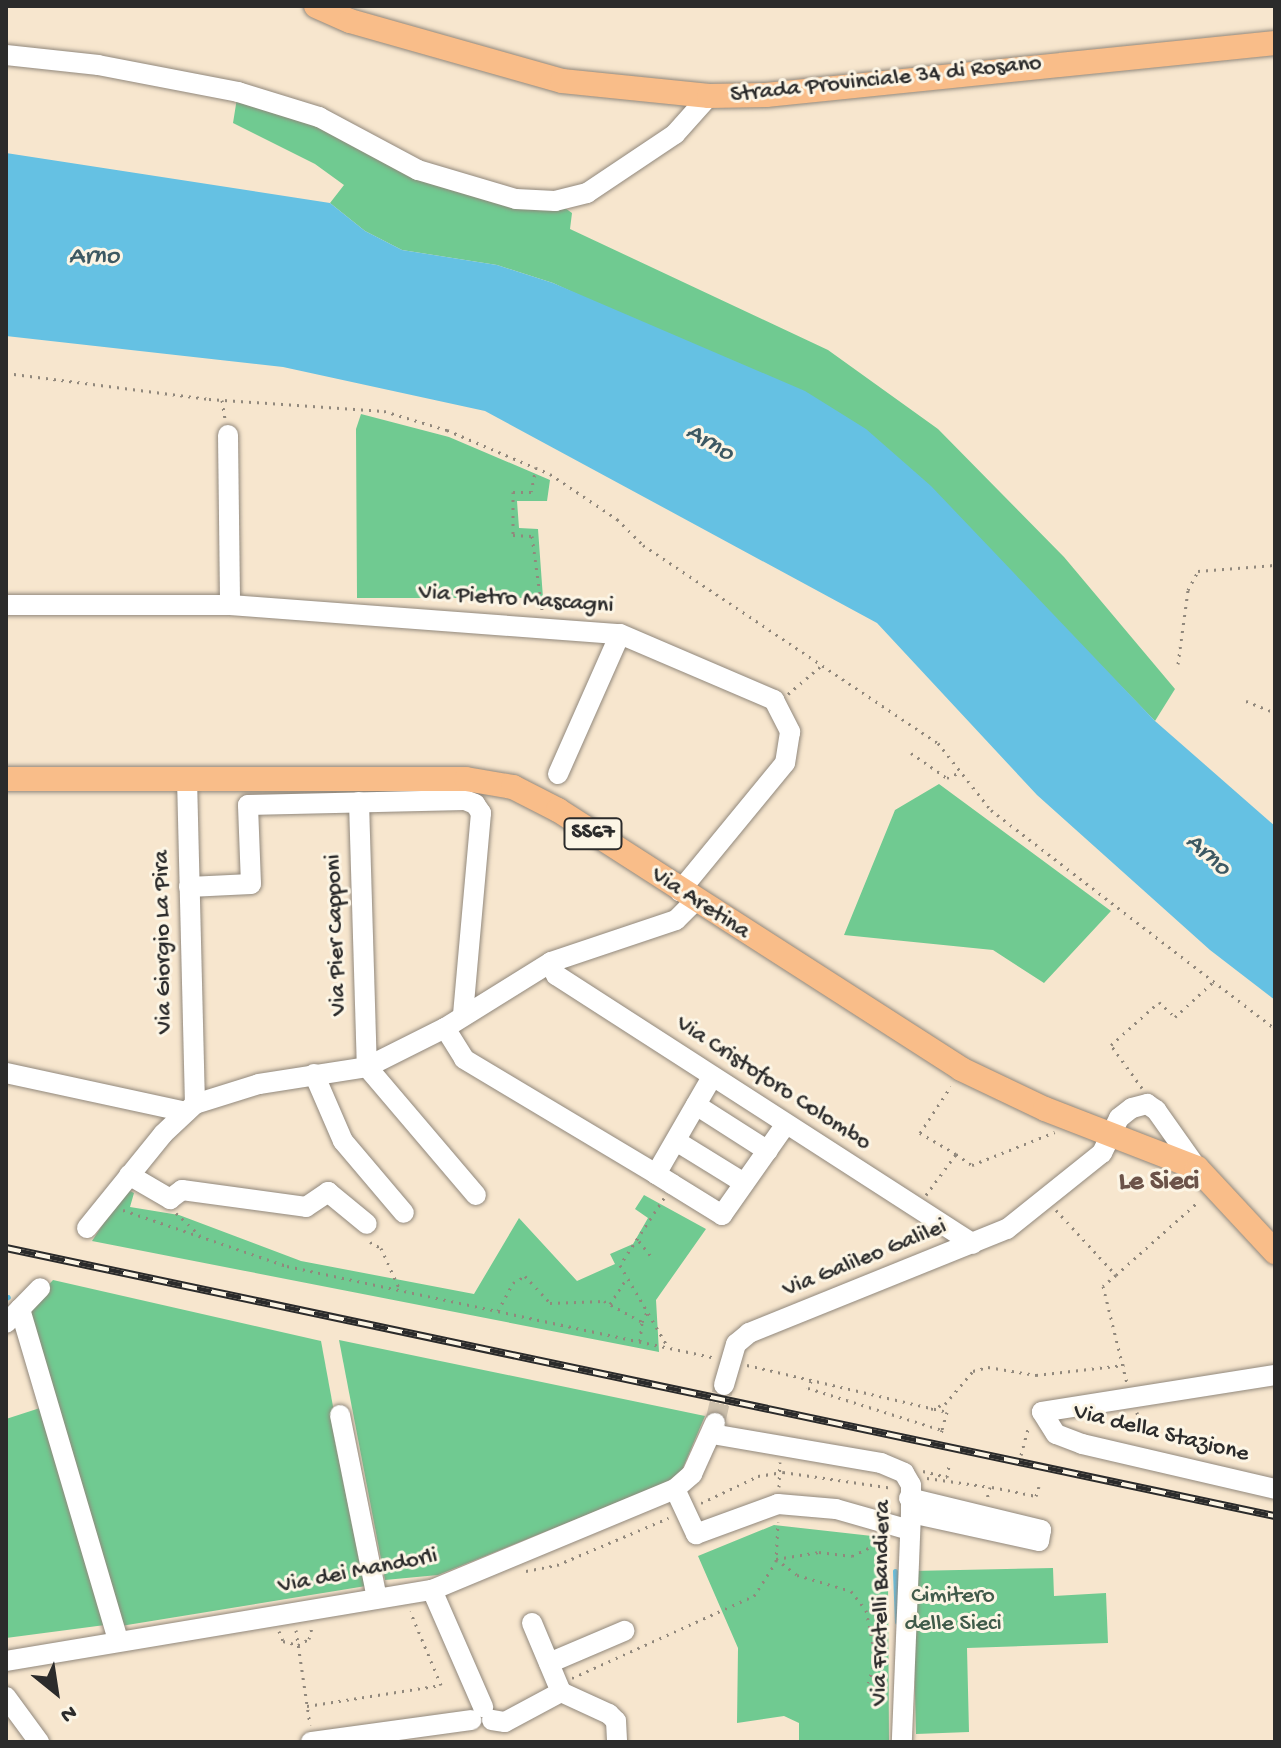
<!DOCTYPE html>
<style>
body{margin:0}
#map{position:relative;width:1281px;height:1748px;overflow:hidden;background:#f7e6ce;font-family:"Gochi Hand",sans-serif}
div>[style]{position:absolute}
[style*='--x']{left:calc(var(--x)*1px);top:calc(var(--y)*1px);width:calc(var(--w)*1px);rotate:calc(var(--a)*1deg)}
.green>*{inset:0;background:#70ca91}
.water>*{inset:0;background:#65c1e3}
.stream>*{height:5px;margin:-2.5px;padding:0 2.5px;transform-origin:2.5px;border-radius:2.5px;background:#65c1e3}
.minor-tunnel>*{height:20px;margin-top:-10px;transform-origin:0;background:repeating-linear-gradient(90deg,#cec1ad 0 20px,transparent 0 30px)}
.path>*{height:3px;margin-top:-1.5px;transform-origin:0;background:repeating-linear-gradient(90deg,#91887c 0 2px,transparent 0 8px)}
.roads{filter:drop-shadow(0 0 2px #91887c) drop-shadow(0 0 2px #91887c)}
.minor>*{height:20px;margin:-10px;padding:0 10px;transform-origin:10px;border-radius:10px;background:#fff}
.major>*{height:24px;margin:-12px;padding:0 12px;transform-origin:12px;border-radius:12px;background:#f9bd89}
.rail>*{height:8px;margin-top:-4px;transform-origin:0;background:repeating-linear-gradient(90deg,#fcf5e5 0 15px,#2b2b2b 0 30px);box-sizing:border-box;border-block:2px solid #2b2b2b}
span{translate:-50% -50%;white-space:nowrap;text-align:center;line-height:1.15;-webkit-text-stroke:6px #fcf5e5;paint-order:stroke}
.shield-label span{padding:2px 6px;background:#fcf5e5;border:2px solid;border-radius:6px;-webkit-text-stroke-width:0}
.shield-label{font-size:22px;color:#2b2b2b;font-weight:700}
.street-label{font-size:24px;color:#2b2b2b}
.park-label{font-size:24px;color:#405b4a}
.water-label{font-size:26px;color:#3c5862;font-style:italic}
.quarter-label{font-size:28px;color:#6c5349;font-weight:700}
.frame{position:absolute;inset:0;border:8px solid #2b2b2b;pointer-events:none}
.north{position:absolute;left:16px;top:1652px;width:80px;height:80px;-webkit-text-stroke:6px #fcf5e5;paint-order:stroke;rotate:150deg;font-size:22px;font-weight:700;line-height:32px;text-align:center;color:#2b2b2b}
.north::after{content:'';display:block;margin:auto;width:28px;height:36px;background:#2b2b2b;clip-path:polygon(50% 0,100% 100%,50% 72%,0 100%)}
</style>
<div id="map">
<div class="green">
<i style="clip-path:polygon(238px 92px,418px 170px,555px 201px,572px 213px,570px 229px,828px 350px,938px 429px,1064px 557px,1175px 689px,1155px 721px,1082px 646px,659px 332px,553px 283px,497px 265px,402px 250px,365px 231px,330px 203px,344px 185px,315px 164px,233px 123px)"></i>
<i style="clip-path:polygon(361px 414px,449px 437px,550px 480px,547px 501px,517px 501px,519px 528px,538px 529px,543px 598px,357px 598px,356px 429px)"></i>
<i style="clip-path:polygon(939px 784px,1111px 911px,1044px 983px,993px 950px,844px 935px,895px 810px)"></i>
<i style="clip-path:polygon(126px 1189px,134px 1193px,130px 1207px,179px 1215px,301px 1261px,474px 1294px,519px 1218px,577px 1281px,615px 1264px,610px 1254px,633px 1244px,648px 1218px,635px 1209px,644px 1195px,706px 1229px,656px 1300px,659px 1352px,92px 1241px)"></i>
<i style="clip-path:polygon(53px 1280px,321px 1341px,366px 1586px,121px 1626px,25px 1311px)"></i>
<i style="clip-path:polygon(339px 1340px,705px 1416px,682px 1470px,671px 1481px,438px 1575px,385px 1580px)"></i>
<i style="clip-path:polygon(40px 1408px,105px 1625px,6px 1638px,6px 1419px)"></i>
<i style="clip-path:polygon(774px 1525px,881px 1537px,888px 1580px,889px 1742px,799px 1742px,799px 1723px,784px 1716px,737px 1723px,738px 1648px,698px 1556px)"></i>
<i style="clip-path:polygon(1053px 1568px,1054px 1596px,1106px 1593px,1108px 1643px,967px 1648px,969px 1732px,916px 1734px,912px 1571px)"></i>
</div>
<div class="water">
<i style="clip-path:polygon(6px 153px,330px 203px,365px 231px,402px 250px,497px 265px,553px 283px,805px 391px,866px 429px,931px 486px,1155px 721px,1275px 826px,1275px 1000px,1210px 950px,1037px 795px,877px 623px,485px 411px,283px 367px,6px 336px)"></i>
</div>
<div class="stream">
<i style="--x:6;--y:1298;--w:2;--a:-27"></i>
<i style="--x:895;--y:1571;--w:51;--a:87.8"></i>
</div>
<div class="minor-tunnel">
<i style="--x:715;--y:1423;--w:39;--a:-77"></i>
</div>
<div class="path">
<i style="--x:6;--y:373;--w:205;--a:7.3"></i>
<i style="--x:209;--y:399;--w:175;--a:3.9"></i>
<i style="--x:384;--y:411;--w:66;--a:16.8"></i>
<i style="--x:447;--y:430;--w:112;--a:23.1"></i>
<i style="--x:550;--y:474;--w:81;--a:33.9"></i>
<i style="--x:617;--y:519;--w:37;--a:45"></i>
<i style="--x:643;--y:545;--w:355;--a:33.9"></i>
<i style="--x:938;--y:743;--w:85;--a:51.7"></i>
<i style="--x:991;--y:810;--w:359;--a:37.6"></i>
<i style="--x:222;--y:400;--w:20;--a:81"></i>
<i style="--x:536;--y:467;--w:25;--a:101"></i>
<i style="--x:531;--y:492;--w:18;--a:180"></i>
<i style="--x:513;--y:492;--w:43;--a:90"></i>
<i style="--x:513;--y:535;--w:19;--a:3"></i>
<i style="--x:532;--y:536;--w:75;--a:82.3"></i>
<i style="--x:1178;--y:664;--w:75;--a:-82.3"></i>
<i style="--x:1188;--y:590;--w:21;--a:-62"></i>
<i style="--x:1198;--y:571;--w:77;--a:-4.5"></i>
<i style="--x:788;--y:694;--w:45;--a:-40.5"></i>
<i style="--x:1246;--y:701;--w:31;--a:22"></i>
<i style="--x:911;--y:753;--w:44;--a:34.8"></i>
<i style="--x:947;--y:778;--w:12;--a:-24"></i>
<i style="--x:1142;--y:1088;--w:53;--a:-125.8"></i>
<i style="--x:1111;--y:1045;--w:64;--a:-41.9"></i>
<i style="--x:1159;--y:1002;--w:22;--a:43"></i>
<i style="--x:1175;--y:1017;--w:53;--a:-42.7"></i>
<i style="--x:956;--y:1154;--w:19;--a:35"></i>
<i style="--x:972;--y:1165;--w:89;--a:-21.7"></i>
<i style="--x:926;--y:1195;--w:51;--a:-53.8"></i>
<i style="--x:956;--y:1154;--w:42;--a:-149.7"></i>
<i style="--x:920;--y:1133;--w:56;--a:-56.6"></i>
<i style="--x:664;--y:1198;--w:80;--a:123.3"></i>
<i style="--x:620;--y:1265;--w:95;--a:59.7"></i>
<i style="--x:123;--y:1210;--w:173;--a:18.9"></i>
<i style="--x:287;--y:1266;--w:439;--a:12.1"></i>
<i style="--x:1056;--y:1210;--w:88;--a:47.3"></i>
<i style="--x:1116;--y:1275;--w:111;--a:-41.7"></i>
<i style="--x:176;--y:1213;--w:33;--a:43"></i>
<i style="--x:639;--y:1241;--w:18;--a:52"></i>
<i style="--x:370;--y:1242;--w:13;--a:29"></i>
<i style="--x:381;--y:1248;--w:46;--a:65.7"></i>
<i style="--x:1116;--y:1275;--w:17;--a:140"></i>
<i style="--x:1103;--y:1286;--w:100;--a:76.1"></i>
<i style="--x:610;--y:1304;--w:31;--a:-57"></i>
<i style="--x:498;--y:1311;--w:32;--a:-62"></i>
<i style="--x:513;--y:1283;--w:14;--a:-30"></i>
<i style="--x:525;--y:1276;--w:37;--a:47"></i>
<i style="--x:550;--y:1303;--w:54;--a:-2.1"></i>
<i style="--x:604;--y:1301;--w:43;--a:28.9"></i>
<i style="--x:642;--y:1322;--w:11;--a:-63"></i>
<i style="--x:640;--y:1341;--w:19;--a:-84"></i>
<i style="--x:747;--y:1365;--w:205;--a:13.2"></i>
<i style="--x:947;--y:1412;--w:19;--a:106"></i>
<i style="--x:811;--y:1381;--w:8;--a:113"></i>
<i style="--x:808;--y:1388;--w:140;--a:17.4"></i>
<i style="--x:942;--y:1430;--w:7;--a:106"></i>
<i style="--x:931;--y:1409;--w:15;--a:-20"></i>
<i style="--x:945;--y:1404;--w:43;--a:-49.7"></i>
<i style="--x:973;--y:1371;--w:16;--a:-15"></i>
<i style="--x:988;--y:1367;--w:49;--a:9.5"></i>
<i style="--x:1036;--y:1375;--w:89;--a:-6.5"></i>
<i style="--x:1137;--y:1412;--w:15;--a:82"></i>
<i style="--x:1021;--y:1455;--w:31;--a:-75"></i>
<i style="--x:923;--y:1471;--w:25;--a:14"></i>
<i style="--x:947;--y:1477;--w:11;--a:-80"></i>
<i style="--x:927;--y:1478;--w:64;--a:8.1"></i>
<i style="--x:990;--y:1487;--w:12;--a:104"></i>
<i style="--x:779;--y:1487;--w:25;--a:-88"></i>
<i style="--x:992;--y:1487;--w:45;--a:11.6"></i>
<i style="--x:1036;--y:1496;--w:10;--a:-73"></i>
<i style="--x:701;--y:1503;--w:63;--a:-25.3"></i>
<i style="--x:758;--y:1476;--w:25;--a:-9"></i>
<i style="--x:783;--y:1472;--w:111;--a:8.3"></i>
<i style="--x:776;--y:1559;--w:26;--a:37"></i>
<i style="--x:797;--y:1575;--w:56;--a:16.5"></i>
<i style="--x:851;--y:1591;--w:24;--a:52"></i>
<i style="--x:866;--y:1610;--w:50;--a:78.5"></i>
<i style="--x:876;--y:1659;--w:25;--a:108"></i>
<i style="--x:776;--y:1559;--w:44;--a:-9.2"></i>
<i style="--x:819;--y:1552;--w:33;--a:7"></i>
<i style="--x:852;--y:1556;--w:34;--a:-26"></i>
<i style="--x:526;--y:1571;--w:32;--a:-11"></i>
<i style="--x:557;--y:1565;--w:121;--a:-22.9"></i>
<i style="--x:296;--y:1630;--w:96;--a:81.6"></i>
<i style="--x:279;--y:1631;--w:11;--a:68"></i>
<i style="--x:283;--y:1641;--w:16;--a:15"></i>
<i style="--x:298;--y:1645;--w:13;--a:-29"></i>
<i style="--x:309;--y:1639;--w:12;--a:-76"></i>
<i style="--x:572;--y:1678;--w:200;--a:-24.3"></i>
<i style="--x:754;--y:1596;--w:40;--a:-57.1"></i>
<i style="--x:776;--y:1562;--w:40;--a:-87.1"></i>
<i style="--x:307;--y:1706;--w:136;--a:-8.9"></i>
<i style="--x:441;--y:1685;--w:80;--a:-112.7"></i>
</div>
<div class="roads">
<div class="minor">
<i style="--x:6;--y:55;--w:93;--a:6.2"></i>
<i style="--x:98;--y:65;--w:143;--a:10.9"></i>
<i style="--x:238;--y:92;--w:85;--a:17.2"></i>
<i style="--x:319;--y:117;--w:112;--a:28.2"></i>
<i style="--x:418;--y:170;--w:102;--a:16.5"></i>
<i style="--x:516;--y:199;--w:39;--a:3"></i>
<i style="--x:555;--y:201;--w:33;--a:-14"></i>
<i style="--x:587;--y:193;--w:106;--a:-33.8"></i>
<i style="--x:675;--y:134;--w:51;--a:-48.2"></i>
<i style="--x:228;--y:435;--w:170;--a:89.3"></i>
<i style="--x:6;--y:605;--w:224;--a:0"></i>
<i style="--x:230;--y:605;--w:391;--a:4.3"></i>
<i style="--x:620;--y:634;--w:168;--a:23.2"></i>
<i style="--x:774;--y:700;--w:36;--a:63"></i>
<i style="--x:790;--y:732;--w:31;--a:99"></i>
<i style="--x:785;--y:763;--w:166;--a:129.4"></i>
<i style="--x:558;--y:774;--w:153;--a:-66.1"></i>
<i style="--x:187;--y:778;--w:326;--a:88.6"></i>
<i style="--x:359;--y:802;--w:265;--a:88.3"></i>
<i style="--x:367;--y:1067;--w:168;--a:49.6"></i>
<i style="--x:189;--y:887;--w:62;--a:-2.8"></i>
<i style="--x:251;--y:884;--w:79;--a:-92.2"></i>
<i style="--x:248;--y:805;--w:217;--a:-1.3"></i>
<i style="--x:465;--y:800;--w:11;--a:22"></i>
<i style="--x:475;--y:804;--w:11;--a:56"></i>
<i style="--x:481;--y:813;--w:204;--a:95.1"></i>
<i style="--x:551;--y:962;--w:14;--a:69"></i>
<i style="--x:556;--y:975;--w:496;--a:32.8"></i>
<i style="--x:445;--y:1028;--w:36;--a:58"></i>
<i style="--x:464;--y:1059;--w:224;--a:30.9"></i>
<i style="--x:6;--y:1073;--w:184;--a:12.2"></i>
<i style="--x:314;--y:1074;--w:73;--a:66.6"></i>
<i style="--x:343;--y:1141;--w:94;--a:49.7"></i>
<i style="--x:712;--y:1077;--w:112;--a:120"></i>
<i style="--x:656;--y:1174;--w:19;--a:32"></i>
<i style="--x:672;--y:1184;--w:59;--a:31.8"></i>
<i style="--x:722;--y:1215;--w:111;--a:-54.9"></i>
<i style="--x:696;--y:1105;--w:85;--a:32.6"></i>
<i style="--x:676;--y:1141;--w:80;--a:31.7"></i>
<i style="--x:129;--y:1175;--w:48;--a:30.3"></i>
<i style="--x:170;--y:1199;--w:15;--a:-37"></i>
<i style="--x:182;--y:1190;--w:125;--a:7.8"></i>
<i style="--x:306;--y:1207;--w:27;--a:-34"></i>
<i style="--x:328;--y:1192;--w:50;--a:39.4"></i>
<i style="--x:87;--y:1228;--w:121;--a:-51"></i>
<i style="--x:163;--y:1134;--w:44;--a:-43.2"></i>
<i style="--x:195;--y:1104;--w:67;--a:-17.4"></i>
<i style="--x:259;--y:1084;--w:109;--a:-8.9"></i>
<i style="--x:367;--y:1067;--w:87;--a:-26.6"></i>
<i style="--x:445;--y:1028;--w:125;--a:-31.9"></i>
<i style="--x:551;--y:962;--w:132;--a:-18.6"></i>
<i style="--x:676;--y:920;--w:27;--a:-45"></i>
<i style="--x:20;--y:1309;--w:29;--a:-46"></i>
<i style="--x:6;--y:1323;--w:20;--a:-45"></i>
<i style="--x:20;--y:1309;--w:345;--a:73.5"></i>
<i style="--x:1275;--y:1375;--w:236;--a:171"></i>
<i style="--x:1042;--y:1412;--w:26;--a:58"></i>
<i style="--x:1056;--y:1434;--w:28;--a:21"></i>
<i style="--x:1082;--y:1444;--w:198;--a:13.1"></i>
<i style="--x:724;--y:1385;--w:43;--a:-73.7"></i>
<i style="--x:736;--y:1344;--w:17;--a:-40"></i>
<i style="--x:749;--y:1333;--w:278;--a:-22"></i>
<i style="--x:1007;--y:1229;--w:122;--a:-38.7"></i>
<i style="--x:1102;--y:1153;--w:39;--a:-64"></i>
<i style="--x:1119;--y:1118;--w:16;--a:-38"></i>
<i style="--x:1132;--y:1108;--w:16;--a:-15"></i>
<i style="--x:1147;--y:1104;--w:11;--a:34"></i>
<i style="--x:1156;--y:1110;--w:71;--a:54.7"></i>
<i style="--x:340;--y:1415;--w:187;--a:78.6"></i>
<i style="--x:712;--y:1434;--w:171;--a:9.7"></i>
<i style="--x:881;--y:1463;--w:25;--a:23"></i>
<i style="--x:904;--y:1473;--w:14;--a:60"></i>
<i style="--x:911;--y:1485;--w:28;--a:90"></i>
<i style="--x:911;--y:1513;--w:229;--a:92.3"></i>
<i style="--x:675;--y:1489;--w:50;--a:65"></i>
<i style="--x:696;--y:1534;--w:87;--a:-20.1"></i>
<i style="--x:778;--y:1504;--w:58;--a:4.9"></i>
<i style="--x:836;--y:1509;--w:76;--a:16"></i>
<i style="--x:909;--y:1498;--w:136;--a:13.6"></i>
<i style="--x:1041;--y:1530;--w:11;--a:100"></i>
<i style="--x:1039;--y:1541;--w:131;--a:-167.7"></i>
<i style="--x:432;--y:1590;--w:128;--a:66.4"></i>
<i style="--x:532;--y:1623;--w:75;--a:67.2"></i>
<i style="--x:6;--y:1661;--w:432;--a:-9.5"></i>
<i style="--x:432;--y:1590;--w:263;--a:-22.6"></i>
<i style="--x:675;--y:1489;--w:23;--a:-41"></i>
<i style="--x:692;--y:1474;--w:56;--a:-65.7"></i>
<i style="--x:549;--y:1663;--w:82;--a:-23.1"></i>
<i style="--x:6;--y:1697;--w:56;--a:53.7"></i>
<i style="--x:492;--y:1720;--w:13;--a:9"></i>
<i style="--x:505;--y:1722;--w:64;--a:-28.2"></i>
<i style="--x:561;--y:1692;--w:53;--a:24.6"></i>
<i style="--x:609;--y:1714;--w:10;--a:45"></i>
<i style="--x:616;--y:1721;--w:21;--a:87"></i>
<i style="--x:311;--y:1742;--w:162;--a:-7.8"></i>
</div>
<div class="major">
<i style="--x:316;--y:6;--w:37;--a:24"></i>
<i style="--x:350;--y:21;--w:220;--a:15.8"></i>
<i style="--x:562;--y:81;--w:148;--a:5.8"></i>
<i style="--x:709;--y:96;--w:57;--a:-1"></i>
<i style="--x:766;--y:95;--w:512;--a:-5.83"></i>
<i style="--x:6;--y:779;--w:460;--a:0"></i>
<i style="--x:466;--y:779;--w:48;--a:9.7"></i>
<i style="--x:513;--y:787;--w:51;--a:27.1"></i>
<i style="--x:558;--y:810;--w:479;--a:32.7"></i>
<i style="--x:961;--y:1069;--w:93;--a:25.5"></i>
<i style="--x:1045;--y:1109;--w:163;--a:21.2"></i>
<i style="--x:1197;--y:1168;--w:115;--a:47.1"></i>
</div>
</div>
<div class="rail">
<i style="--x:6;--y:1248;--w:1297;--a:11.93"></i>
</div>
<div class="shield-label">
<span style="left:593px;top:834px">SS67</span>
</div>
<div class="street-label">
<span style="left:886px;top:80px;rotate:-6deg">Strada Provinciale 34 di Rosano</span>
<span style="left:516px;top:600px;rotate:4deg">Via Pietro Mascagni</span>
<span style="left:700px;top:904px;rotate:33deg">Via Aretina</span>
<span style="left:337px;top:935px;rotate:-92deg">Via Pier Capponi</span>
<span style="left:164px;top:942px;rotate:-91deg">Via Giorgio La Pira</span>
<span style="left:773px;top:1084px;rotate:33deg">Via Cristoforo Colombo</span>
<span style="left:865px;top:1259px;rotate:-22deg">Via Galileo Galilei</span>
<span style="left:1161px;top:1434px;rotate:14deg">Via della Stazione</span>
<span style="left:358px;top:1572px;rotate:-11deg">Via dei Mandorli</span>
<span style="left:882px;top:1603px;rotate:-89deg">Via Fratelli Bandiera</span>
</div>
<div class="park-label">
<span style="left:953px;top:1611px">Cimitero<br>delle Sieci</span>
</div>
<div class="water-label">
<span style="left:94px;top:258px">Arno</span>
<span style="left:709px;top:444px;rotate:31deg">Arno</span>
<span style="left:1207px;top:856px;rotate:42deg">Arno</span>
</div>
<div class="quarter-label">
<span style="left:1159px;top:1183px">Le Sieci</span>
</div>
<div class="frame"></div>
<div class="north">N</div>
</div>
